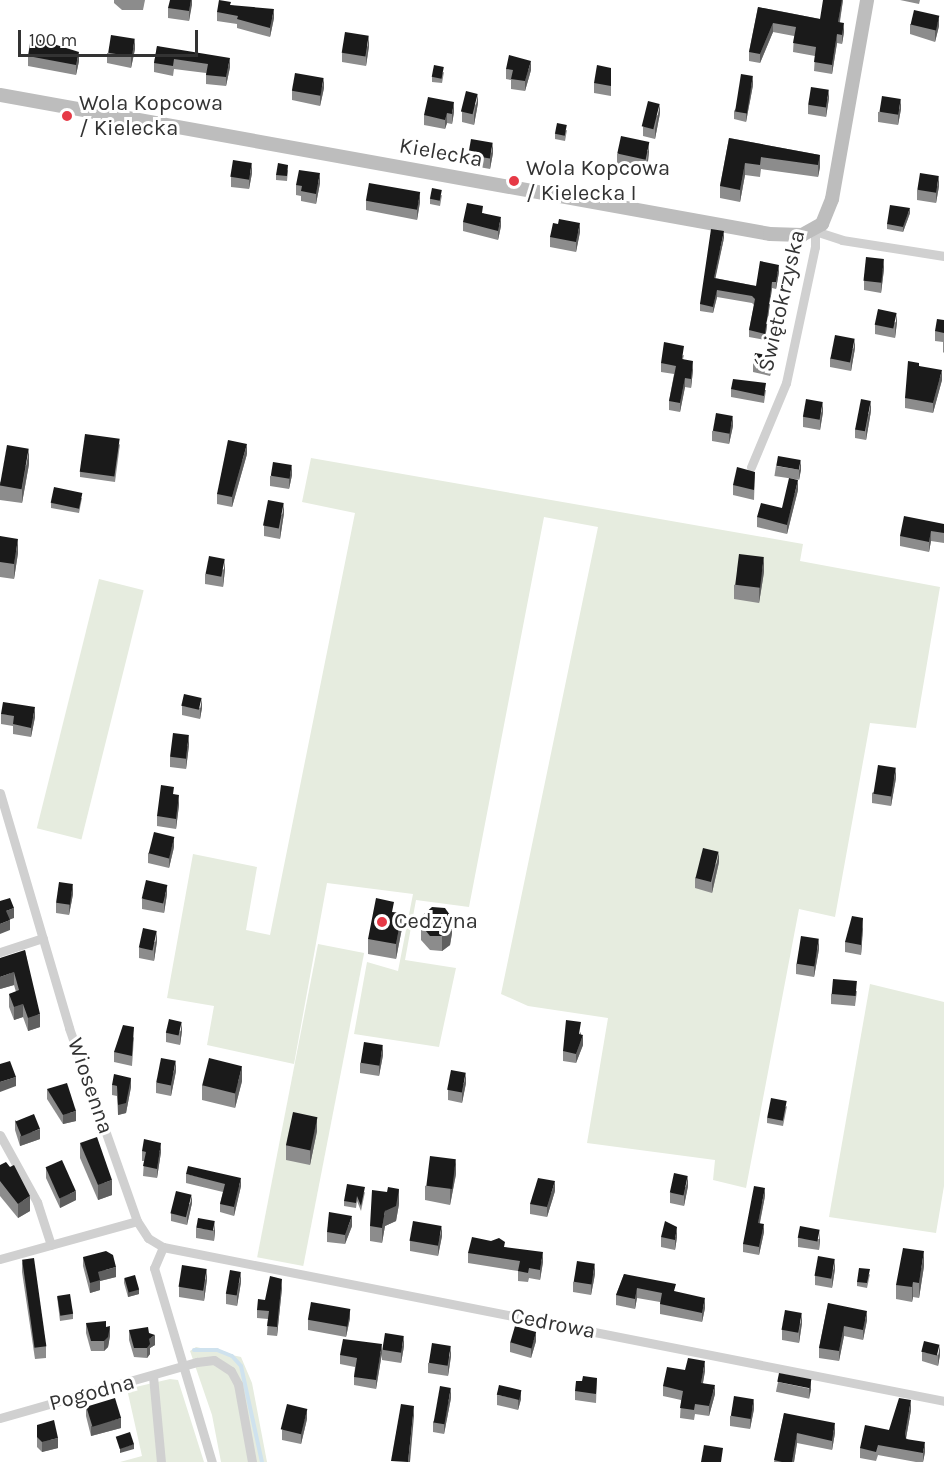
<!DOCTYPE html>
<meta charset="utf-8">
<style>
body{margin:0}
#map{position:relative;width:944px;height:1462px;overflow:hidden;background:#fff;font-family:Karla,sans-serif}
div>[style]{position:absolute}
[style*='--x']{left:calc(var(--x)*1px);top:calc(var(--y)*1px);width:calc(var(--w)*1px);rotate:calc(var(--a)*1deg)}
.green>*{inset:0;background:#e6ecdf;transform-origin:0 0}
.stream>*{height:4px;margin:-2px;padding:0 2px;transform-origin:2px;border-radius:2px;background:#cfe2ee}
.street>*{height:9px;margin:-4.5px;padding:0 4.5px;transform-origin:4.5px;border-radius:4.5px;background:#d0d0d0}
.secondary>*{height:14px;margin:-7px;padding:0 7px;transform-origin:7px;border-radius:7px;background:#bdbdbd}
.wall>*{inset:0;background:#8c8c8c;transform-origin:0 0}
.shaded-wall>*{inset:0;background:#5f5f5f}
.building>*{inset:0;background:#1a1a1a;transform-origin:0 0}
.dots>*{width:16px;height:16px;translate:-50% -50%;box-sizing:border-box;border:3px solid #fff;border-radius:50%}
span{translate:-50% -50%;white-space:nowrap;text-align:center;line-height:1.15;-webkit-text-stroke:6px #fff;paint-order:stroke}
.poi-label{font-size:22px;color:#333}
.left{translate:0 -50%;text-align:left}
.street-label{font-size:22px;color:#333}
.scale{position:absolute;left:18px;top:30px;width:180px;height:27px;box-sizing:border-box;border:3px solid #333;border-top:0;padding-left:8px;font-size:18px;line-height:21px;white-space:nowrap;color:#333;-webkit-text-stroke:4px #fff;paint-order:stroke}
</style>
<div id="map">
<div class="green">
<i style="clip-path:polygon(311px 458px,803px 544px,800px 561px,940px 587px,916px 728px,870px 723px,835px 917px,799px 909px,746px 1188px,713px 1180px,715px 1160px,587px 1143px,608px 1018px,528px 1006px,501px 994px,598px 527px,544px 517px,469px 907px,416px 900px,405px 960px,456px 968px,439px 1047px,354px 1034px,367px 962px,398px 971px,413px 894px,327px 883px,294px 1064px,207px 1045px,214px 1006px,167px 998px,193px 854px,257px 867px,246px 930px,270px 935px,355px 513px,302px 502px)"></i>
<i style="left:99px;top:579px;width:46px;height:257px;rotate:14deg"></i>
<i style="left:318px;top:944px;width:47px;height:319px;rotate:11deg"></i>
<i style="clip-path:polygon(870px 984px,944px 1002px,944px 1186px,936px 1233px,829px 1217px)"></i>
<i style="clip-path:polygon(196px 1347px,241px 1357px,252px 1383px,267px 1462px,221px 1462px,212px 1415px,190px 1351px)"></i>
<i style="clip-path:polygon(170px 1379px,178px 1380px,204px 1462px,120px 1462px,142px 1456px,127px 1389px)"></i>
</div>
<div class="stream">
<i style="--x:194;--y:1350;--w:23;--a:0"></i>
<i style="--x:217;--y:1350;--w:16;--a:22"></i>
<i style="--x:232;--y:1356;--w:13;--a:48"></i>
<i style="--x:241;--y:1366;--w:98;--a:77.7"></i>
</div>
<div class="street">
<i style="--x:751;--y:467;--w:91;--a:-67.4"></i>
<i style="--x:786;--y:383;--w:139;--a:-78"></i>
<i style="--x:815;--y:247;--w:16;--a:-90"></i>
<i style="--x:815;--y:231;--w:28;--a:18"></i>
<i style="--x:842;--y:240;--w:103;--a:8.9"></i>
<i style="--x:0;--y:793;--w:245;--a:73.6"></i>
<i style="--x:69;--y:1028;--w:205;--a:70.6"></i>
<i style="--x:137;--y:1221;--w:20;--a:57"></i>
<i style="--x:148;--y:1238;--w:17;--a:31"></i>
<i style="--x:163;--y:1247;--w:796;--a:11.15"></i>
<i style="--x:0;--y:952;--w:45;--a:-18"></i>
<i style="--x:0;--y:1135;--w:77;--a:61.1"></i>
<i style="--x:37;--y:1202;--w:45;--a:72"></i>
<i style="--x:163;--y:1247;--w:23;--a:113"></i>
<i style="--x:154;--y:1268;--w:202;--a:73.4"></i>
<i style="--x:0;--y:1259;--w:142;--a:-15.5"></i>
<i style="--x:153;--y:1376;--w:86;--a:84.7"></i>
<i style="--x:0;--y:1418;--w:205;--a:-15.9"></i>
<i style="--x:197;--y:1362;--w:17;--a:-7"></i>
<i style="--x:214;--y:1360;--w:20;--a:33"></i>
<i style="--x:231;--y:1371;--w:15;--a:62"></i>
<i style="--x:238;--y:1384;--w:79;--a:79.8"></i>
</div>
<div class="secondary">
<i style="--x:0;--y:95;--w:782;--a:10.23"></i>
<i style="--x:770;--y:234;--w:32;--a:2"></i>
<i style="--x:802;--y:235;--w:23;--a:-29"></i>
<i style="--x:822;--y:224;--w:27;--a:-68"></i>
<i style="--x:832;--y:199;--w:202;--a:-80"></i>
</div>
<div class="wall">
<i style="clip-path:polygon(114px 0,145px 0,143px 10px,122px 10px,114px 3px)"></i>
<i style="clip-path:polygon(192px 0,189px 21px,168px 18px,168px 8px)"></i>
<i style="clip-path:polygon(843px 0,840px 22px,844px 32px,842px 44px,837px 43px,832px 74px,814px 71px,815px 56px,793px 52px,794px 36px,773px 32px,760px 63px,749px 61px,749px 52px,758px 7px,820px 19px)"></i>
<i style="clip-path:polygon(900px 0,920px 0,919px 4px)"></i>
<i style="clip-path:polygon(231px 5px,274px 18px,270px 37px,237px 28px,237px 24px,217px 21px,217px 12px)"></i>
<i style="clip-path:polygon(910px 24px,939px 26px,935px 42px,910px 34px)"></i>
<i style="clip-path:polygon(157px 46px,230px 67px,226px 86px,206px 84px,206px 73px,174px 69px,173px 76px,154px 72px,154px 63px)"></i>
<i style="clip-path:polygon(369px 46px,366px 66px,342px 62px,342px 53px)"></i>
<i style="clip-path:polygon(135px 49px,131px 68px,107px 63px,107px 53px)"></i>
<i style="clip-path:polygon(28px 56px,79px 61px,76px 75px,28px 66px)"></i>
<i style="clip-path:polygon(611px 68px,611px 96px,594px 93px,594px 83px)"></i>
<i style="clip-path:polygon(506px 69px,531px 70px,525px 91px,511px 89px,511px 80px,506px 79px)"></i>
<i style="clip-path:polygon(444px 72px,442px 83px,432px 82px,432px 77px)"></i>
<i style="clip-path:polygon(753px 85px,746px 122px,734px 119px,734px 111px)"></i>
<i style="clip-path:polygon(324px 88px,320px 106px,292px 100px,292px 91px)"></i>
<i style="clip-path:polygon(829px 98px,826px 117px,808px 114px,808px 105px)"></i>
<i style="clip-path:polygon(478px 103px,474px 125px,462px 122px,462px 112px)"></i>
<i style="clip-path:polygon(901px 109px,898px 125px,878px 122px,878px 112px)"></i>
<i style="clip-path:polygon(454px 112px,452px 124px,447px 123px,445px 129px,424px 125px,424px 115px)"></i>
<i style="clip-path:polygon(660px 113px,655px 139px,643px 136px,643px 127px)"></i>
<i style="clip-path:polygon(567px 130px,565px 141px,555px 139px,555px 134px)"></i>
<i style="clip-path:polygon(729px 138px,820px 155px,820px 167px,818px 177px,761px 169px,760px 177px,745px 175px,740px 202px,720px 198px,720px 186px)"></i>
<i style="clip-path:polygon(649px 151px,647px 171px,617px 164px,617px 154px)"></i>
<i style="clip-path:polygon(493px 153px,490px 169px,468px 165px,468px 155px)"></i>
<i style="clip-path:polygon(288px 170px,287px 181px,276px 180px,276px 175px)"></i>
<i style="clip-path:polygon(252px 173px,249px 189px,231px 187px,231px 177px)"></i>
<i style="clip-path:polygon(320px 183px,316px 204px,301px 201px,301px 196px,296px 195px,296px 185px)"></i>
<i style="clip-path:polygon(939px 186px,936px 203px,917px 200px,917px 190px)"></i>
<i style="clip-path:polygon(442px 195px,440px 206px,430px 204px,430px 199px)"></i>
<i style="clip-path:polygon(366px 201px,420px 202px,417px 220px,366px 210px)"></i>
<i style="clip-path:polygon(483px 213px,501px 226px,498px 240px,463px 231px,463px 222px)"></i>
<i style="clip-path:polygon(910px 213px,903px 232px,887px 229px,887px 224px)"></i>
<i style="clip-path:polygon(558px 224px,580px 232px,576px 252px,550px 247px,550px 237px)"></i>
<i style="clip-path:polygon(724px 238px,715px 278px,756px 286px,779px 272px,776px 289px,772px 288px,765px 340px,749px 337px,749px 330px,754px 305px,752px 303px,717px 297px,713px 313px,700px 311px,700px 304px)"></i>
<i style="clip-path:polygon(884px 269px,881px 293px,864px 290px,864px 281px)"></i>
<i style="clip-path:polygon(944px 320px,944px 353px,943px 352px,943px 342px,935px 341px,935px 331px)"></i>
<i style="clip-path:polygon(897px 322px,895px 338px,875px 334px,875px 325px)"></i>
<i style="clip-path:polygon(855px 348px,851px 371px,830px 367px,830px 358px)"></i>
<i style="clip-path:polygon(684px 355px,683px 359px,693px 370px,691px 388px,685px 387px,680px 412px,669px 410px,669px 401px,674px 374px,661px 372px,661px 363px)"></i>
<i style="clip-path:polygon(753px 363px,772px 366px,770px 376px,753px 372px)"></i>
<i style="clip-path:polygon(919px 366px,942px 380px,933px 413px,905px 408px,905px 398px)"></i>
<i style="clip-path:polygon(731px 389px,766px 390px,764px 403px,731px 397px)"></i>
<i style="clip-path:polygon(871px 411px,866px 440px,855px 438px,855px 429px)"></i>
<i style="clip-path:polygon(823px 412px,820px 430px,803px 427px,803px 417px)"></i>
<i style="clip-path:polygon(733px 426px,729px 444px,712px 441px,712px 431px)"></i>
<i style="clip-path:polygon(120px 444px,115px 482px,80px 477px,80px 472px)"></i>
<i style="clip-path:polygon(247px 454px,232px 507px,217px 504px,217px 494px)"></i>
<i style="clip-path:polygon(29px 464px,22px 503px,0 500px,0 482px)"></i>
<i style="left:776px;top:466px;width:25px;height:10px;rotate:9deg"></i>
<i style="clip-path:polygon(755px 472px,754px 500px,733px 495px,733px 485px)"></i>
<i style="clip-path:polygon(292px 475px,289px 489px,270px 486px,270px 476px)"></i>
<i style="clip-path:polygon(798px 490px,787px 534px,757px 527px,757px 517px,782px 508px)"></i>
<i style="clip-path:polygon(82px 498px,79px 513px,51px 508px,51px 503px)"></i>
<i style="clip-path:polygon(284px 513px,280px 539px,264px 536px,264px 526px)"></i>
<i style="clip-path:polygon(944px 524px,944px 543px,931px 541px,929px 552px,900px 546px,900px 536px)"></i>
<i style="clip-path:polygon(0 536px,18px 553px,14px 579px,0 577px)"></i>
<i style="clip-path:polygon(225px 569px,223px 587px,205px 584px,205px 574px)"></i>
<i style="clip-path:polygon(764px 572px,759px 603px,734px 599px,734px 585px)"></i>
<i style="clip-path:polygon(182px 706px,202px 708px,200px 719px,182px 715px)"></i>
<i style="clip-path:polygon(1px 714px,35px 717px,31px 737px,13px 734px,13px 726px,1px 724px)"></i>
<i style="clip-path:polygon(189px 745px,186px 769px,170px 767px,170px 757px)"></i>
<i style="clip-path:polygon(896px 778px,891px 806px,872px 803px,872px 793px)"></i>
<i style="clip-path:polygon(174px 794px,179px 805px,176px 829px,157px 826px,157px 816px)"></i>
<i style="clip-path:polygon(174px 847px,169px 868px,148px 863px,148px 853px)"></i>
<i style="clip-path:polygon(719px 862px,712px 893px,695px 888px,695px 878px)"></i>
<i style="clip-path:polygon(73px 894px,69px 915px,56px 913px,56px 903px)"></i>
<i style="clip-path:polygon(167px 894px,164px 913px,142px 909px,142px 899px)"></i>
<i style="clip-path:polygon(394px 912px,402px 928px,396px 959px,368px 954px,368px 939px)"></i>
<i style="clip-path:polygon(421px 925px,452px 933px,450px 945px,442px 951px,430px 950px,421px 940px)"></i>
<i style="clip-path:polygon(863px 928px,861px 955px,845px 952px,845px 942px)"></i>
<i style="clip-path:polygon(157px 941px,154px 961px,139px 958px,139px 948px)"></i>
<i style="clip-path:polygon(819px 949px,814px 977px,796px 974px,796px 964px)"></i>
<i style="clip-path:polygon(25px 950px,40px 1027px,28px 1031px,23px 1017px,14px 1020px,9px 1007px,9px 994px,16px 992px,14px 985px,0 989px)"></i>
<i style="clip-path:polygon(857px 991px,855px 1006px,831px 1004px,831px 994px)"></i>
<i style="clip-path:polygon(182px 1031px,180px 1045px,166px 1042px,166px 1033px)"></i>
<i style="clip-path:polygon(581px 1032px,581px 1035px,583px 1045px,576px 1063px,563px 1061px,563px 1051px)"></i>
<i style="clip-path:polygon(134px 1037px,132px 1066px,114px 1062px,114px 1052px)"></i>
<i style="clip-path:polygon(383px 1055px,379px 1076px,360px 1073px,360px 1063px)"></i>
<i style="clip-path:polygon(176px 1071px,171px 1096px,156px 1093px,156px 1083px)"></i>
<i style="clip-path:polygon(242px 1081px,235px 1108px,202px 1100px,202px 1085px)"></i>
<i style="clip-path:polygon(466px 1083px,462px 1103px,448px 1100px,448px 1090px)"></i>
<i style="clip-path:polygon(112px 1085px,131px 1087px,126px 1113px,118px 1115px,117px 1096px,112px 1095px)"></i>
<i style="clip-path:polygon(47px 1089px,76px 1121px,63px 1124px,47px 1099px)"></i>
<i style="clip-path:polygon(787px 1106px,783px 1126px,767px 1123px,767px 1118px)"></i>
<i style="clip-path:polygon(15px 1120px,40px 1139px,20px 1146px,15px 1130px)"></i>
<i style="clip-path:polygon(317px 1131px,310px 1165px,286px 1160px,286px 1145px)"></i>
<i style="clip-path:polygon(80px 1143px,112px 1195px,98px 1200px,80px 1158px)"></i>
<i style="clip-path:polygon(142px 1151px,161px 1152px,157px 1178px,143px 1176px,144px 1161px,142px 1161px)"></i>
<i style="clip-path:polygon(0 1165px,30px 1211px,18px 1218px,0 1196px)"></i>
<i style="clip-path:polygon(46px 1168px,76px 1200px,60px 1208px,46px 1178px)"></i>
<i style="clip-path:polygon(186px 1174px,241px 1186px,234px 1216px,220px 1212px,220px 1204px,223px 1192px,186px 1183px)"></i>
<i style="clip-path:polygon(456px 1174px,450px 1205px,425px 1200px,425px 1186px)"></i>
<i style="clip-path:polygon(688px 1186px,684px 1206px,670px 1203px,670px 1193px)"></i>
<i style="clip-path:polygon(555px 1191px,547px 1217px,530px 1214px,530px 1204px)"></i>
<i style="clip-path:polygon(365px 1192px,361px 1211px,357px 1201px,356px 1208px,344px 1206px,344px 1201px)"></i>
<i style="clip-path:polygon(765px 1196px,760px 1223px,764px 1232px,759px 1255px,743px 1252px,743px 1244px)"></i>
<i style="clip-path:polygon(192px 1203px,187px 1225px,171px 1221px,171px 1213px)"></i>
<i style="clip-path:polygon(399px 1204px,396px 1221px,385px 1226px,382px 1243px,370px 1241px,370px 1226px)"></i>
<i style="clip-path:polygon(352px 1226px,345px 1244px,327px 1242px,327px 1232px)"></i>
<i style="clip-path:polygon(196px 1228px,215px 1230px,214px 1241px,196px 1238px)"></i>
<i style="clip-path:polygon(442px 1236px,438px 1256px,410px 1251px,410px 1241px)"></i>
<i style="clip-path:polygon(661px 1237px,677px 1237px,675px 1250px,661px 1247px)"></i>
<i style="clip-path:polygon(798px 1238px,820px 1239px,819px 1250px,798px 1247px)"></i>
<i style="clip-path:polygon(505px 1247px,543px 1262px,540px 1280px,529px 1278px,528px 1282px,518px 1281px,518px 1271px,468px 1263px,468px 1253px)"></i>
<i style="clip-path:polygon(83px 1257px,116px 1277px,100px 1281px,100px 1290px,90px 1293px,83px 1266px)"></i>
<i style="clip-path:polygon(22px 1260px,46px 1346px,46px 1358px,35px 1359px,22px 1272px)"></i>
<i style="clip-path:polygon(924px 1266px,919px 1298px,913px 1297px,912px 1302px,896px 1299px,896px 1285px)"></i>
<i style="clip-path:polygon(835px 1269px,832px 1288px,815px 1285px,815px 1276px)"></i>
<i style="clip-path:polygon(595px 1274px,591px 1295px,573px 1292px,573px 1282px)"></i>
<i style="clip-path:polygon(624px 1274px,676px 1292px,705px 1308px,702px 1322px,660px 1314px,660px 1302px,637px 1298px,635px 1309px,616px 1305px,616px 1295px)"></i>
<i style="clip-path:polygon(870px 1274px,867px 1288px,857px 1286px,857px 1282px)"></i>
<i style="clip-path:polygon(124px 1278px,139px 1294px,128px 1297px,124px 1283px)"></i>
<i style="clip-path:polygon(207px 1279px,204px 1301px,179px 1297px,179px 1287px)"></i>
<i style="clip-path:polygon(241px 1282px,237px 1306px,226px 1304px,226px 1294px)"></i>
<i style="clip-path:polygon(282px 1288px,277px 1336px,267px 1335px,268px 1319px,257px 1318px,257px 1310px,265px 1300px)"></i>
<i style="clip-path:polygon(57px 1296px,73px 1314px,73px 1319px,60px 1321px)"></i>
<i style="clip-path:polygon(828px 1303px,867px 1320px,863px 1340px,844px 1336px,839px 1361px,819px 1358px,819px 1348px)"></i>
<i style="clip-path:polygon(350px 1318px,346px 1337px,308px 1330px,308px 1320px)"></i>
<i style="clip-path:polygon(86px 1323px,106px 1327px,110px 1336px,108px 1347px,104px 1351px,91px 1351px,86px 1333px)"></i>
<i style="clip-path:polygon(802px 1323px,799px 1343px,782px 1340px,782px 1330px)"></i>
<i style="clip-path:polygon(129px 1330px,149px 1333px,155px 1345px,150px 1348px,150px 1354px,147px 1358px,134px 1357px,129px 1340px)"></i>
<i style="clip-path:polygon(536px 1341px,531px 1358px,510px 1352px,510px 1342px)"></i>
<i style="clip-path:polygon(404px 1346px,401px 1363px,382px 1360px,382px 1350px)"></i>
<i style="clip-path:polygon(922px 1352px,940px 1355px,938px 1366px,922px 1361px)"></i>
<i style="clip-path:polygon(382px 1353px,376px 1389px,354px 1385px,354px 1377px,355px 1367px,340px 1364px,340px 1355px)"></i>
<i style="clip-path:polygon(451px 1356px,448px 1376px,428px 1373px,428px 1363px)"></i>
<i style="clip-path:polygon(685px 1370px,705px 1371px,703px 1383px,715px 1394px,709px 1416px,695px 1414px,694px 1420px,680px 1418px,681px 1400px,663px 1396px,663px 1386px)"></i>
<i style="clip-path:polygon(597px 1378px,596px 1403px,575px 1400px,575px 1391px,582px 1381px)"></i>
<i style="left:778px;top:1382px;width:34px;height:10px;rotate:12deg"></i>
<i style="clip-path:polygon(497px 1395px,521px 1399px,518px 1410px,497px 1405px)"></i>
<i style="clip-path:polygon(451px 1398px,444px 1434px,433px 1432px,433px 1422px)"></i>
<i style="clip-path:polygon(86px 1406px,121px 1428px,91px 1436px,86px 1416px)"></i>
<i style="clip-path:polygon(754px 1409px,750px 1429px,730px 1426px,730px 1416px)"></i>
<i style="clip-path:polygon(911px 1410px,906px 1438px,925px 1452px,923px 1462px,916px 1462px,878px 1455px,876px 1461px,860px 1458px,860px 1448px,889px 1430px)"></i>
<i style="clip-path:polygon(784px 1413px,835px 1433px,832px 1450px,797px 1443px,794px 1462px,774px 1462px)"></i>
<i style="clip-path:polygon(307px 1419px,301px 1444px,282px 1440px,282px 1430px)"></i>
<i style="clip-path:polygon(37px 1425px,58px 1448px,42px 1452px,37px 1447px)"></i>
</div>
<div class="shaded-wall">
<i style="clip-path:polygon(191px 0,192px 0,192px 5px,189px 21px,189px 11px)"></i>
<i style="clip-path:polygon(842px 0,843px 0,838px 31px,838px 22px)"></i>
<i style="clip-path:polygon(274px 9px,274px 18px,270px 37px,270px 28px)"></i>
<i style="clip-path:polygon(939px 16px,939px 26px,935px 42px,935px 32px)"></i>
<i style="clip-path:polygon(773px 23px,773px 32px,760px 63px,760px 54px)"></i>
<i style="clip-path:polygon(844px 23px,844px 32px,842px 44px,842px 35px)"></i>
<i style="clip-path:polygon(837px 34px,837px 43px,832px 74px,832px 65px)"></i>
<i style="clip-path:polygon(369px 36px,369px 46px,366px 66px,366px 56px)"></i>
<i style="clip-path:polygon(135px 39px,135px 49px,131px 68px,131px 58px)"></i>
<i style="clip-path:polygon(79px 52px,79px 61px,76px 75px,76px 65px)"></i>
<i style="clip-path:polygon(230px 58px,230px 67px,226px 86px,226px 77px)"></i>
<i style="clip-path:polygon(531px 61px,531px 70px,525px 91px,525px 81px)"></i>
<i style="clip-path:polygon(753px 76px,753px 85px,746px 122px,746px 113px)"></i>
<i style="clip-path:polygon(324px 78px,324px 88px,320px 106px,320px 96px)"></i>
<i style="clip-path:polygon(829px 90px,829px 98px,826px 117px,826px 108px)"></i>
<i style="clip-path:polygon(478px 94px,478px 103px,474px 125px,474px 115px)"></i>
<i style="clip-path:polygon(901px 99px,901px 109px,898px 125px,898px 116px)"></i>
<i style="clip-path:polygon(454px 102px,454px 112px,452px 124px,452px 114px)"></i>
<i style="clip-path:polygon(660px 104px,660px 113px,655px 139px,655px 129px)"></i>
<i style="clip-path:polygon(447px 113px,447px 123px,445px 129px,445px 120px)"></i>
<i style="clip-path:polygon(649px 142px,649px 151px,647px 171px,647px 161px)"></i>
<i style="clip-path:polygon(493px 143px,493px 153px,490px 169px,490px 159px)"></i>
<i style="clip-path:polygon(820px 155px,820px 167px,818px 177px,818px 165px)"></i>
<i style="clip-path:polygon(252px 163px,252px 173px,249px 189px,249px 180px)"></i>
<i style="clip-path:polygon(745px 163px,745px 175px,740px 202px,740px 190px)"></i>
<i style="clip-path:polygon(320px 173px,320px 183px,316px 204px,316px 194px)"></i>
<i style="clip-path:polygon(939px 176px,939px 186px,936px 203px,936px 193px)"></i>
<i style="clip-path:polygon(420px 192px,420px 202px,417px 220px,417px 210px)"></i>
<i style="clip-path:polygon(910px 208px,910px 213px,903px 232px,903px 227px)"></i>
<i style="clip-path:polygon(501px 217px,501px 226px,498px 240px,498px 231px)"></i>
<i style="clip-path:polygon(580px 223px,580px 232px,576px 252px,576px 242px)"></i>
<i style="clip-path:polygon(724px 231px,724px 238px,714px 285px,714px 278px)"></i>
<i style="clip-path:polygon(884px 259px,884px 269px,881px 293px,881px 283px)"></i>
<i style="clip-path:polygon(779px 265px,779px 272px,776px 289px,776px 282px)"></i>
<i style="clip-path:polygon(772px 282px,772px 288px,765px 340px,765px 334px)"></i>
<i style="clip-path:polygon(717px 290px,717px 297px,713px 313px,713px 307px)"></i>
<i style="clip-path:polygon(897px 313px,897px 322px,895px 338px,895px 328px)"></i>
<i style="clip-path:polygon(855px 339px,855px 348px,851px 371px,851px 362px)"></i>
<i style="clip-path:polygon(772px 356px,772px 366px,770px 376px,770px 366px)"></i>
<i style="clip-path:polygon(693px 361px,693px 370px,691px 388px,691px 379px)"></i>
<i style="clip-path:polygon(942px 370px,942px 380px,933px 413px,933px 403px)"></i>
<i style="clip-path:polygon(685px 378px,685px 387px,680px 412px,680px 403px)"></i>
<i style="clip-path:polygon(871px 401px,871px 411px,866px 440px,866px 430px)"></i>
<i style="clip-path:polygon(823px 402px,823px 412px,820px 430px,820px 421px)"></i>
<i style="clip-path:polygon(733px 416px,733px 426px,729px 444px,729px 435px)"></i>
<i style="clip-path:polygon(247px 444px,247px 454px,232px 507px,232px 497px)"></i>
<i style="clip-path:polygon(29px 449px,29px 464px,22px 503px,22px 489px)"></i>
<i style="clip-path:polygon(801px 460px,801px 470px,799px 480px,799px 471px)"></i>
<i style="clip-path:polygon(292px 465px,292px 475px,289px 489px,289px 480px)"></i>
<i style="clip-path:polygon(798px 480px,798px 490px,787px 534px,787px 525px)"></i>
<i style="clip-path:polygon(284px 503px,284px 513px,280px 539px,280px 529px)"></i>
<i style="clip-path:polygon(931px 531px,931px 541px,929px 552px,929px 542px)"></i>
<i style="clip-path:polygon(18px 539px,18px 553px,14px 579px,14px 564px)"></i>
<i style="clip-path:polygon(764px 557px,764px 572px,759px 603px,759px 589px)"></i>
<i style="clip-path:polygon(225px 559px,225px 569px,223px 587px,223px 577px)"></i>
<i style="clip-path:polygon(202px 698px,202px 708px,200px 719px,200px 710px)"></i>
<i style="clip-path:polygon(35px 707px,35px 717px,31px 737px,31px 728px)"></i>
<i style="clip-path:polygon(189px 735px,189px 745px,186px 769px,186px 759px)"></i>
<i style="clip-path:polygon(896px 768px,896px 778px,891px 806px,891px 797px)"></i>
<i style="clip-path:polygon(179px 795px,179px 805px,176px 829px,176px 819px)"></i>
<i style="clip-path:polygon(174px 837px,174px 847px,169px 868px,169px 858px)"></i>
<i style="clip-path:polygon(719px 852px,719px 862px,712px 893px,712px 883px)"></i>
<i style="clip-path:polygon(73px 884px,73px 894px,69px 915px,69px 905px)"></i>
<i style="clip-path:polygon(167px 885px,167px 894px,164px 913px,164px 903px)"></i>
<i style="clip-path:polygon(14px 908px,14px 918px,6px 921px,6px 911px)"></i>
<i style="clip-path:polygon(402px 913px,402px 928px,396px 959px,396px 944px)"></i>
<i style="clip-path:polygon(452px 918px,452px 933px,450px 945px,442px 951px,442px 936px)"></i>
<i style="clip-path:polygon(863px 918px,863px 928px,861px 955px,861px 945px)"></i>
<i style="clip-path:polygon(10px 920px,10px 930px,0 934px,0 924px)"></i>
<i style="clip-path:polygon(157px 931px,157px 941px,154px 961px,154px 951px)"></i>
<i style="clip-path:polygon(819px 939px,819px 949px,814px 977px,814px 967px)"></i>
<i style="clip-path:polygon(14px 972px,14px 985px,0 989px,0 977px)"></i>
<i style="clip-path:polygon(23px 1004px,23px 1017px,14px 1020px,14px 1007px)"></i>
<i style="clip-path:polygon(40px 1014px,40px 1027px,28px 1031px,28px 1018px)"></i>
<i style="clip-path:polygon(182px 1022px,182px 1031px,180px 1045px,180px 1035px)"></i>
<i style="clip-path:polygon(583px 1035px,583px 1045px,576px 1063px,576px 1054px)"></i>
<i style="clip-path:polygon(383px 1045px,383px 1055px,379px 1076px,379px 1066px)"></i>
<i style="clip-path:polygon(176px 1061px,176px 1071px,171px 1096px,171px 1086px)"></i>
<i style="clip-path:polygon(242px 1066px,242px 1081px,235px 1108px,235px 1094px)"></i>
<i style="clip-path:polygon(466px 1073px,466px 1083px,462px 1103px,462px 1093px)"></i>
<i style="clip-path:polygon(16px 1077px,16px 1086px,0 1092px,0 1082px)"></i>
<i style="clip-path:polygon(131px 1078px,131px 1087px,126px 1113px,118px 1115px,118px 1105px)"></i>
<i style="clip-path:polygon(76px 1111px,76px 1121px,63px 1124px,63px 1115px)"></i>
<i style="clip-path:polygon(317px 1117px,317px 1131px,310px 1165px,310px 1150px)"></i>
<i style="clip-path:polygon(40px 1129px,40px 1139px,20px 1146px,20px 1136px)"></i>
<i style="clip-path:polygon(161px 1143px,161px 1152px,157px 1178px,157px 1169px)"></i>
<i style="clip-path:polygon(456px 1159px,456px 1174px,450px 1205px,450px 1190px)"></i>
<i style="clip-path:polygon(688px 1176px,688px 1186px,684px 1206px,684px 1196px)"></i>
<i style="clip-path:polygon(241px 1178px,241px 1186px,234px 1216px,234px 1207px)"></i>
<i style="clip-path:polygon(112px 1180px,112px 1195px,98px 1200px,98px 1185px)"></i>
<i style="clip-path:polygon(555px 1181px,555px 1191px,547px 1217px,547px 1207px)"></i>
<i style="clip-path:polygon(765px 1188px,765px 1196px,758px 1231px,758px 1223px)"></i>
<i style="clip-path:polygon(399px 1189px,399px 1204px,396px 1221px,385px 1226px,382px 1243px,382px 1228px,385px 1211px)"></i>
<i style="clip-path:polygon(76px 1191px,76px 1200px,60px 1208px,60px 1198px)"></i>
<i style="clip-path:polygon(192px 1195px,192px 1203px,187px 1225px,187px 1217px)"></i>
<i style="clip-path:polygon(30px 1196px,30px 1211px,18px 1218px,18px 1204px)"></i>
<i style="clip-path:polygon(352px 1216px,352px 1226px,345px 1244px,345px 1235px)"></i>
<i style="clip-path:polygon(215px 1221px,215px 1230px,214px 1241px,214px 1231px)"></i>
<i style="clip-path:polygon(764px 1224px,764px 1232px,759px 1255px,759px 1247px)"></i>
<i style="clip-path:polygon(442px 1226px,442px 1236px,438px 1256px,438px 1246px)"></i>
<i style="clip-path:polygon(677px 1227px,677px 1237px,675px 1250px,675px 1240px)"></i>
<i style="clip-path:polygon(820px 1230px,820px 1239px,819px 1250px,819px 1241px)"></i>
<i style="clip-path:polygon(924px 1251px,924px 1266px,919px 1298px,919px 1283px)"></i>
<i style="clip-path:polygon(543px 1252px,543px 1262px,540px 1280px,540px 1270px)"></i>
<i style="clip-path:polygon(835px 1259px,835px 1269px,832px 1288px,832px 1279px)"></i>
<i style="clip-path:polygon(595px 1264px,595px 1274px,591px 1295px,591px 1285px)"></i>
<i style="clip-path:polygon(116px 1267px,116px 1277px,100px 1281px,100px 1290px,90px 1293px,90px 1283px,98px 1272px)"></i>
<i style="clip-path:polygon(207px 1269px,207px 1279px,204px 1301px,204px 1291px)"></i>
<i style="clip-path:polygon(241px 1272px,241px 1282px,237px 1306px,237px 1296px)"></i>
<i style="clip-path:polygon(282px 1279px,282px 1288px,277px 1336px,277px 1327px)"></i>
<i style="clip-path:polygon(913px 1282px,913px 1297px,912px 1302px,912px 1287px)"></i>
<i style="clip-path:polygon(637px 1288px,637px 1298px,635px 1309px,635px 1299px)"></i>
<i style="clip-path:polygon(139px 1289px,139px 1294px,128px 1297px,128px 1292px)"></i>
<i style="clip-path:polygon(705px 1298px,705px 1308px,702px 1322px,702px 1313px)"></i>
<i style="clip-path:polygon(350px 1309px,350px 1318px,346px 1337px,346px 1327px)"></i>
<i style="clip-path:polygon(867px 1311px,867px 1320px,863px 1340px,863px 1330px)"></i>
<i style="clip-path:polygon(802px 1313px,802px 1323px,799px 1343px,799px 1333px)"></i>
<i style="clip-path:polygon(110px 1326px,110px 1336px,108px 1347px,104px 1351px,104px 1341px)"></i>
<i style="clip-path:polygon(844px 1326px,844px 1336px,839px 1361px,839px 1351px)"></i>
<i style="clip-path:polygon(536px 1332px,536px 1341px,531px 1358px,531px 1349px)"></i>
<i style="clip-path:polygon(155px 1335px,155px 1345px,150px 1348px,150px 1354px,147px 1358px,147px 1348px,149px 1339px)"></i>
<i style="clip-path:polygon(404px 1336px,404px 1346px,401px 1363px,401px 1353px)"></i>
<i style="clip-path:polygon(382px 1344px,382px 1353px,376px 1389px,376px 1380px)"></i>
<i style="clip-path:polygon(940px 1345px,940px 1355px,938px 1366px,938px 1356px)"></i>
<i style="clip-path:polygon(451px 1346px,451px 1356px,448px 1376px,448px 1367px)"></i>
<i style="clip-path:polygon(705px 1361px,705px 1371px,701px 1393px,701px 1383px)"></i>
<i style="clip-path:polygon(811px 1379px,811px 1389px,809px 1398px,809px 1388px)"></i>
<i style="clip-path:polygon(715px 1385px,715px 1394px,709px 1416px,709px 1406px)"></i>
<i style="clip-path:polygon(451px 1388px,451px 1398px,444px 1434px,444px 1424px)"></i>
<i style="clip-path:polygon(521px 1390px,521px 1399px,518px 1410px,518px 1400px)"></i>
<i style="clip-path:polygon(754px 1399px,754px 1409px,750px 1429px,750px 1419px)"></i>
<i style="clip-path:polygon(911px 1400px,911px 1410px,905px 1444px,905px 1434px)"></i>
<i style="clip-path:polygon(414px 1406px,414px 1416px,410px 1462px,408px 1462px)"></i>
<i style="clip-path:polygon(307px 1409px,307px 1419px,301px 1444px,301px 1434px)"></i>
<i style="clip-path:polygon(121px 1418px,121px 1428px,91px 1436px,91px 1426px)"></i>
<i style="clip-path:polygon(835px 1423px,835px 1433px,832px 1450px,832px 1441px)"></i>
<i style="clip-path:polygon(797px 1433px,797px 1443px,794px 1462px,792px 1462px)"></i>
<i style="clip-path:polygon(58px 1438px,58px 1448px,42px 1452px,42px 1442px)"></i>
<i style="clip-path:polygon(925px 1442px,925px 1452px,923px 1462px,923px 1453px)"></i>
<i style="clip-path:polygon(134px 1444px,134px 1449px,120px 1453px,120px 1448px)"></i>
</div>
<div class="building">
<i style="clip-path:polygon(170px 0,191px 0,189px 11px,168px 8px)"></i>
<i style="clip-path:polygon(219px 0,231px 2px,230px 5px,274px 9px,270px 28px,237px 19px,238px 16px,217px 12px)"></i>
<i style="clip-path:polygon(823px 0,842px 0,838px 22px,844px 23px,842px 35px,837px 34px,832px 65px,814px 62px,816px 47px,793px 43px,796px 27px,773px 23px,760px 54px,749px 52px,758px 7px,820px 19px)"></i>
<i style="left:914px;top:10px;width:26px;height:15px;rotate:13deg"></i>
<i style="left:345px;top:32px;width:24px;height:21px;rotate:9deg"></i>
<i style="left:111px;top:35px;width:24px;height:18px;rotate:9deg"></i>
<i style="clip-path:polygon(31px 37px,79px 52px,76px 65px,28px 56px)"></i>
<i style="clip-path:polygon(157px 46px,230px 58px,226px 77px,206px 75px,208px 64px,174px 59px,173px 66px,154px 63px)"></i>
<i style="clip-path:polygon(509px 55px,531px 61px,525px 81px,511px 79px,513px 70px,506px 69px)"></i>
<i style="left:434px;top:65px;width:10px;height:12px;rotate:11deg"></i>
<i style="clip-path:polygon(597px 65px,611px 68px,611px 86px,594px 83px)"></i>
<i style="left:295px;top:73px;width:29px;height:18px;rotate:10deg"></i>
<i style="left:741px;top:74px;width:12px;height:38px;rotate:9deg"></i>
<i style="left:811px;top:87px;width:18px;height:18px;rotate:9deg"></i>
<i style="left:466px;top:91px;width:12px;height:21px;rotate:14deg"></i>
<i style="left:882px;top:96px;width:19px;height:16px;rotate:9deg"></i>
<i style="clip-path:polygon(428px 97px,454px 102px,452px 114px,447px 113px,445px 120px,424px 115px)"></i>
<i style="left:648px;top:101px;width:12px;height:26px;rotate:14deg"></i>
<i style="left:557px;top:123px;width:10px;height:11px;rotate:11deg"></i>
<i style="left:621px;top:136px;width:29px;height:18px;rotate:12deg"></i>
<i style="clip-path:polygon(729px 138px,820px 155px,818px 165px,761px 157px,760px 165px,745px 163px,740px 190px,720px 186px)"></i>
<i style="left:471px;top:139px;width:22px;height:16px;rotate:10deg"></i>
<i style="left:233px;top:160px;width:19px;height:17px;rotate:9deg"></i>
<i style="clip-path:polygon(278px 163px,288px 165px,287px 176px,276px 175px)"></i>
<i style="clip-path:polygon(299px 170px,320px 173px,316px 194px,301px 191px,302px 186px,296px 185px)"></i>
<i style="left:920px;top:173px;width:19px;height:17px;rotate:9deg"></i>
<i style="left:369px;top:183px;width:52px;height:18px;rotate:10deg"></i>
<i style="left:432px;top:188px;width:10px;height:11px;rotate:11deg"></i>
<i style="clip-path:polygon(467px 203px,483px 206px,482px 213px,501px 217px,498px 231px,463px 222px)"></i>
<i style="clip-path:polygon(890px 205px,910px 208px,903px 227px,887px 224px)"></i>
<i style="clip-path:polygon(559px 219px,580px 223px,576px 242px,550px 237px,553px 223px,558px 224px)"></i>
<i style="clip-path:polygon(711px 229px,724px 231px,714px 278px,756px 286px,760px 261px,779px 265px,776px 282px,772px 282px,765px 334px,749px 330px,755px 299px,752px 296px,717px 290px,713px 307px,700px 304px)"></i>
<i style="left:866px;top:257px;width:18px;height:24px;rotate:6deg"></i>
<i style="left:878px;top:309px;width:19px;height:16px;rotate:12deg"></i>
<i style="clip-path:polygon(937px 319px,944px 320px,944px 333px,935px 331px)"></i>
<i style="left:835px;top:335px;width:20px;height:24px;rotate:11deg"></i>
<i style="clip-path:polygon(664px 342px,684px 346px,682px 359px,693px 361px,691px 379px,685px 378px,680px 403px,669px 401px,676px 366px,661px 363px)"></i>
<i style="left:755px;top:353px;width:17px;height:10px;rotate:10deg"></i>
<i style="clip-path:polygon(908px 361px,919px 363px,919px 366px,942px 370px,933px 403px,905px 398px)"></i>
<i style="clip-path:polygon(733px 379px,766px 383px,764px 396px,731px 389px)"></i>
<i style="left:806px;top:399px;width:17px;height:18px;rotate:10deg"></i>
<i style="left:861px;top:399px;width:10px;height:31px;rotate:11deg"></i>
<i style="left:716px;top:413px;width:17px;height:18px;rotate:10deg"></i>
<i style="left:85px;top:434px;width:35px;height:38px;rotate:8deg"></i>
<i style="clip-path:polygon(228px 440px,247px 444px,232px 497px,217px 494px)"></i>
<i style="left:7px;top:445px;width:22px;height:41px;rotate:10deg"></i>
<i style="left:778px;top:456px;width:23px;height:10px;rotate:10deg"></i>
<i style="left:273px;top:462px;width:19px;height:14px;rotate:9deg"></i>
<i style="clip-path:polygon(737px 467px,755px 472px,754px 490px,733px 485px)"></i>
<i style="clip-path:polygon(789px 478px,798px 480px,787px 525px,757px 517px,761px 503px,782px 508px)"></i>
<i style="left:54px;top:487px;width:29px;height:16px;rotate:12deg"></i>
<i style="left:268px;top:500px;width:16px;height:26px;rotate:11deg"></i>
<i style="clip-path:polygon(904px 516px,944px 524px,944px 533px,931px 531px,929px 542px,900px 536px)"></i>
<i style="clip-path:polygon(0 536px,18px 539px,14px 564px,0 562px)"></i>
<i style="left:739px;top:554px;width:25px;height:31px;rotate:7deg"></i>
<i style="left:209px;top:556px;width:16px;height:18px;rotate:11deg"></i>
<i style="left:184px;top:694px;width:18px;height:12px;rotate:13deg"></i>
<i style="clip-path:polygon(3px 702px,35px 707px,31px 728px,13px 724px,14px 716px,1px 714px)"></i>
<i style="left:173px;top:733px;width:16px;height:24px;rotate:7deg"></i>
<i style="left:878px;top:765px;width:18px;height:29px;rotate:9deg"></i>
<i style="clip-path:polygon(161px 785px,174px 787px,173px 794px,179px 795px,176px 819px,157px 816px)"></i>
<i style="left:154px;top:832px;width:21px;height:22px;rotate:14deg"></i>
<i style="left:703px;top:848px;width:16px;height:31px;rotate:14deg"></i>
<i style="left:146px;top:880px;width:22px;height:19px;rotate:13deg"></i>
<i style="left:59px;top:882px;width:14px;height:21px;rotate:8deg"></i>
<i style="clip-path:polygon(10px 898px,14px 908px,6px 911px,10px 920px,0 924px,0 901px)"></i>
<i style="clip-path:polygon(376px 898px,394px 902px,392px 912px,402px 913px,396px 944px,368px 939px)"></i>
<i style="clip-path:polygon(432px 907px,445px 908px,452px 918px,450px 930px,442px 936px,430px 936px,421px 925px,422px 916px)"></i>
<i style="clip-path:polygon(852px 916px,863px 918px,861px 945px,845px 942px)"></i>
<i style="left:143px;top:928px;width:14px;height:20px;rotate:12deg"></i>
<i style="left:801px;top:936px;width:18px;height:28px;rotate:9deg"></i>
<i style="clip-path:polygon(25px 950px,40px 1014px,28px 1018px,23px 1004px,14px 1007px,9px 994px,19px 990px,14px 972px,0 977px,0 958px)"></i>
<i style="left:833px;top:979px;width:24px;height:15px;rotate:5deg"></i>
<i style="left:169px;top:1019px;width:13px;height:14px;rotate:13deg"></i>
<i style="clip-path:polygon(566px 1020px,581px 1022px,579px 1034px,583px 1035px,576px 1054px,563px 1051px)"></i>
<i style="clip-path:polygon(123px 1025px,134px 1027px,132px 1056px,114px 1052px)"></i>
<i style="left:364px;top:1042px;width:19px;height:21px;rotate:9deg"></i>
<i style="left:161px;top:1058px;width:15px;height:25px;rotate:11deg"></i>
<i style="left:209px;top:1058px;width:34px;height:28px;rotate:14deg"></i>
<i style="clip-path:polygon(10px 1061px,16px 1077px,0 1082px,0 1064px)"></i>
<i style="left:451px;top:1070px;width:15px;height:20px;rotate:11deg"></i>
<i style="clip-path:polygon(114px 1074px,131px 1078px,126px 1103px,118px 1105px,117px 1086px,112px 1085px)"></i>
<i style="clip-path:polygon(67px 1083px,76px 1111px,63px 1115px,47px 1089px)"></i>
<i style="left:771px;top:1098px;width:16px;height:20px;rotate:11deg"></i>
<i style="left:293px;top:1112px;width:25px;height:34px;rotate:12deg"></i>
<i style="left:34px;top:1114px;width:16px;height:20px;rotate:68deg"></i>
<i style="clip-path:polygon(97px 1137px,112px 1180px,98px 1185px,80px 1143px)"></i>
<i style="clip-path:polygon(144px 1139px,161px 1143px,157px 1169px,143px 1166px,146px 1152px,142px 1151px)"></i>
<i style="left:430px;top:1156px;width:26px;height:30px;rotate:7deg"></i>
<i style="left:62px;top:1160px;width:34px;height:18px;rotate:66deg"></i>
<i style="clip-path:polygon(6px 1162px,10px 1167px,14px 1165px,30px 1196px,18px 1204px,0 1181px,0 1165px)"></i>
<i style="clip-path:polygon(188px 1166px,241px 1178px,234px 1207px,220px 1204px,225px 1184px,186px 1174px)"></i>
<i style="left:674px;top:1173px;width:14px;height:20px;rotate:12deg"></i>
<i style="clip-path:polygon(538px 1178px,555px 1181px,547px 1207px,530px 1204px)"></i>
<i style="clip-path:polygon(347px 1184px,365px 1187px,361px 1206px,357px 1196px,356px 1203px,344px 1201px)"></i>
<i style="clip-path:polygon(754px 1186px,765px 1188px,758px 1223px,764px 1224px,759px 1247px,743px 1244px)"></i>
<i style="clip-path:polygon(388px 1187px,399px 1189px,396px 1206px,385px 1211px,382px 1228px,370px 1226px,372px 1190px,387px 1192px)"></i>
<i style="left:176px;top:1191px;width:16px;height:23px;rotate:14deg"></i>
<i style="clip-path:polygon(329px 1212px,352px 1216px,345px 1235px,327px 1232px)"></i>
<i style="left:198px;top:1218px;width:17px;height:10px;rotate:10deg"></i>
<i style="left:413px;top:1221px;width:29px;height:20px;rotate:10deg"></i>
<i style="clip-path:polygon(665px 1221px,677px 1227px,675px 1240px,661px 1237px)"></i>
<i style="left:800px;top:1226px;width:20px;height:12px;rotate:11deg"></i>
<i style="clip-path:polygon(472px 1237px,491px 1241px,499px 1238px,505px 1242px,504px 1247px,543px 1252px,540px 1270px,529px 1268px,528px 1273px,518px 1271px,520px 1261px,468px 1253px)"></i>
<i style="clip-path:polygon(903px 1248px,924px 1251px,919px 1283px,913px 1282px,912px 1287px,896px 1285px)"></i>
<i style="clip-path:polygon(106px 1251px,113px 1255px,116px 1267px,98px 1272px,100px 1280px,90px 1283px,83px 1257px)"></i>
<i style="left:818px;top:1256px;width:17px;height:20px;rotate:10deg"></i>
<i style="left:34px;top:1258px;width:89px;height:12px;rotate:82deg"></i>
<i style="left:577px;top:1261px;width:18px;height:21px;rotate:9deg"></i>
<i style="left:182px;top:1265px;width:25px;height:22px;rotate:9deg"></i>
<i style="clip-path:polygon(859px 1268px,870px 1269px,867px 1283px,857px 1282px)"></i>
<i style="left:230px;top:1270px;width:11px;height:24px;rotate:10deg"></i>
<i style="clip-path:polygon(624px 1274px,676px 1284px,674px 1291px,705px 1298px,702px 1313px,660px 1304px,662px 1293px,637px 1288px,635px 1299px,616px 1295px)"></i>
<i style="left:135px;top:1275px;width:15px;height:11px;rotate:74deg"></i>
<i style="clip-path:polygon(270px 1276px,282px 1279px,277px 1327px,267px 1326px,269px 1311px,257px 1310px,258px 1299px,265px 1300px)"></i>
<i style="left:70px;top:1294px;width:20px;height:13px;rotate:81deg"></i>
<i style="left:311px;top:1302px;width:40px;height:18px;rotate:10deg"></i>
<i style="clip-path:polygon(828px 1303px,867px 1311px,863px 1330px,844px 1326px,839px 1351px,819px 1348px)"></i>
<i style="left:785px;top:1310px;width:17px;height:20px;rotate:10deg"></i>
<i style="clip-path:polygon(106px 1321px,106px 1327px,110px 1326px,108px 1337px,104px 1341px,91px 1341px,86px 1323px)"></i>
<i style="left:515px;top:1326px;width:22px;height:17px;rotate:16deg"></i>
<i style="clip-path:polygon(148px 1327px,149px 1333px,155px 1335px,149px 1339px,150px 1344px,147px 1348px,134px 1348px,129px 1330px)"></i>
<i style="left:385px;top:1333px;width:19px;height:17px;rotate:9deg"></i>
<i style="clip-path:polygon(343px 1339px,382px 1344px,376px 1380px,354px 1377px,357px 1358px,340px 1355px)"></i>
<i style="left:924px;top:1341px;width:16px;height:11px;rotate:14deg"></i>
<i style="left:432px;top:1343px;width:19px;height:20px;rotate:9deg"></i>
<i style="clip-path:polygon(688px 1358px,705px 1361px,701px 1383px,715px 1385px,709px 1406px,695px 1404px,694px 1410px,680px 1408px,683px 1391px,663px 1386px,667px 1367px,685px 1370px)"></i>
<i style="left:779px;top:1373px;width:33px;height:9px;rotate:11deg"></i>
<i style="clip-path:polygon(583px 1376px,597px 1378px,596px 1394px,575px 1391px,576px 1381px,582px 1381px)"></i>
<i style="left:499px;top:1385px;width:23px;height:10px;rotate:13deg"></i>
<i style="left:440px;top:1386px;width:11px;height:37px;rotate:10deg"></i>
<i style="left:734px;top:1396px;width:20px;height:20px;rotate:9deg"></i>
<i style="left:115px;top:1398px;width:21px;height:30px;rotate:73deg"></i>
<i style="clip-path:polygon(899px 1398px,911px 1400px,905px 1434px,906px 1439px,925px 1442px,923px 1453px,878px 1445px,876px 1452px,860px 1448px,865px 1425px,889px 1430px)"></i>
<i style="left:287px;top:1404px;width:21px;height:26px;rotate:14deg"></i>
<i style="clip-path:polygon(401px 1404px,414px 1406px,408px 1462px,391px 1461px)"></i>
<i style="clip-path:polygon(784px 1413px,835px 1423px,832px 1441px,797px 1433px,792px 1462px,782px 1462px,774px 1460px)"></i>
<i style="clip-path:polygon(54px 1420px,58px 1438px,42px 1442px,37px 1437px,37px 1425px)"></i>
<i style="left:130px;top:1432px;width:13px;height:15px;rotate:72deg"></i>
<i style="clip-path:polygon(704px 1445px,723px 1448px,721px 1462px,701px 1462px)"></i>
</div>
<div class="dots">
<i style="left:67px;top:116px;background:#e63946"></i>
<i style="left:514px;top:181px;background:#e63946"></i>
<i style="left:382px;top:922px;background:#e63946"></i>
</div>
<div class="poi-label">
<span class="left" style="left:79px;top:116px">Wola Kopcowa<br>/ Kielecka</span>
<span class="left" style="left:526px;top:181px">Wola Kopcowa<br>/ Kielecka I</span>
<span class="left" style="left:394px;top:922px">Cedzyna</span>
</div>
<div class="street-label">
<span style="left:441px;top:153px;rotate:10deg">Kielecka</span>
<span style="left:782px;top:301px;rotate:-77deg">Świętokrzyska</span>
<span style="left:90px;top:1086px;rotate:71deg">Wiosenna</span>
<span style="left:553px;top:1324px;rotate:11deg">Cedrowa</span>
<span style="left:92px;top:1393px;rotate:-15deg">Pogodna</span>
</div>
<div class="scale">100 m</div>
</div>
